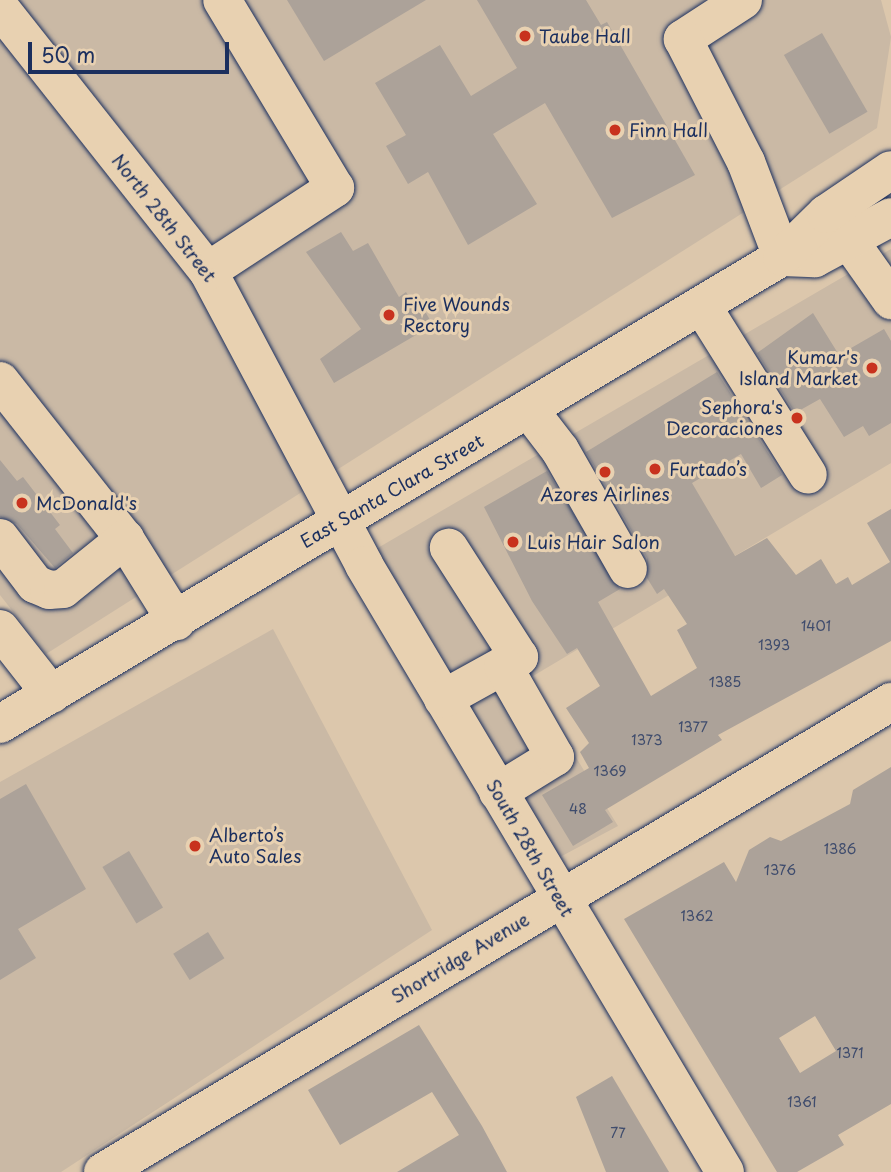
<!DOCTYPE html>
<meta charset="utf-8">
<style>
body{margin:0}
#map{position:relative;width:891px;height:1172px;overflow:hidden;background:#dcc7ac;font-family:"Playpen Sans",sans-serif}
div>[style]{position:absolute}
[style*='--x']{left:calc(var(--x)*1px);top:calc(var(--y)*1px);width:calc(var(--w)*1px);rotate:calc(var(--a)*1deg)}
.built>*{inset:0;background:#cab9a5}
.building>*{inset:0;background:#aca299;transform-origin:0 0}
.roads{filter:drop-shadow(0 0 2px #1b2f5e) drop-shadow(0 0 2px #1b2f5e)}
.minor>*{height:38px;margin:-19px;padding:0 19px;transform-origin:19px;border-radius:19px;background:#e8d1b1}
.major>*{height:38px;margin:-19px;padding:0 19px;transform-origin:19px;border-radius:19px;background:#e8d1b1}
.dots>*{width:19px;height:19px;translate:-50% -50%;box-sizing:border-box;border:4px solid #e8d1b1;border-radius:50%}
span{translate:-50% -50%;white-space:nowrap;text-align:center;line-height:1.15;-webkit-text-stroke:6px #e8d1b1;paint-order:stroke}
.number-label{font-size:14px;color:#3f4c6d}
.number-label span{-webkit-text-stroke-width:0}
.poi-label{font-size:18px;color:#1b2f5e}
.left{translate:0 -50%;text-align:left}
.right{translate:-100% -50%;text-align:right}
.street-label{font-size:18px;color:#1b2f5e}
.scale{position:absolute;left:28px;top:42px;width:201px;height:32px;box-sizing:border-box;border:4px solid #1b2f5e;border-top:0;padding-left:9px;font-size:21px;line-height:24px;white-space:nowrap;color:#1b2f5e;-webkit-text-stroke:5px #e8d1b1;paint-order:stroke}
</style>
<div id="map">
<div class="built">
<i style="clip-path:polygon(0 0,881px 0,891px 37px,877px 128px,46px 654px,0 595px)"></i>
<i style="clip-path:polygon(891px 249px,891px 463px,528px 679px,618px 826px,560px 857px,376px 549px)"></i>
<i style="clip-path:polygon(273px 629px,432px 930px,61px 1172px,0 1172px,0 782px)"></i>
</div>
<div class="building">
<i style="clip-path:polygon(287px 0,426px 0,324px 61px)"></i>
<i style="clip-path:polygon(477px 0,586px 0,601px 25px,607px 22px,695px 175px,612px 218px,545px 103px,493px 134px,537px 204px,468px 245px,428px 172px,408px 184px,386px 146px,406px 135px,375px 83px,440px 45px,471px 96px,517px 68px)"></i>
<i style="left:822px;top:33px;width:91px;height:44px;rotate:60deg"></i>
<i style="clip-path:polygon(341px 232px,353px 251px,368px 243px,399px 297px,406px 292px,414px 305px,419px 301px,433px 325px,334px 383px,320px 359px,361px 329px,306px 252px)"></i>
<i style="clip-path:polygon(813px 313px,839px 355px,884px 329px,891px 341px,891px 423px,869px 436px,863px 426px,844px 437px,820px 399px,795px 413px,757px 353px)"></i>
<i style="clip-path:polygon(717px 372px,782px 475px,761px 488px,741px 454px,692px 483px,735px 556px,767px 538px,796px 575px,821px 559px,836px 584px,848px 577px,852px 585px,890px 562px,867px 523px,891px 509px,891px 641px,718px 735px,722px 740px,605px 810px,613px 822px,573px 846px,542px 795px,589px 768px,580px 752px,589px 743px,566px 708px,600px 686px,577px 648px,567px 654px,532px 601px,484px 507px,547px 471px,620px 589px,598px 602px,651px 696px,697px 668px,677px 630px,687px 624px,664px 589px,657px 594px,647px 578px,647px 558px,586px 452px)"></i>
<i style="clip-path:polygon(0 460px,17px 481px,23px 477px,60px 525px,55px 529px,73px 553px,55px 568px,17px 524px,0 517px)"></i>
<i style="clip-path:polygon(evenodd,891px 767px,891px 1104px,838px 1135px,844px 1145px,797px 1172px,777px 1172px,624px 919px,724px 862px,736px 882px,749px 850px,770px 837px,781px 841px,850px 804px,853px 790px,891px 767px,815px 1016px,836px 1051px,800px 1073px,779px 1038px,815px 1016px)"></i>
<i style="clip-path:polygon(26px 784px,86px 889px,18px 929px,36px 958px,0 980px,0 799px)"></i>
<i style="left:129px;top:851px;width:66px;height:31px;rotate:59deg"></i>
<i style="left:208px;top:932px;width:31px;height:41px;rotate:58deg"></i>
<i style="clip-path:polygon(419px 1025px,482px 1126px,507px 1172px,397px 1172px,459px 1135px,432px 1092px,340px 1145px,308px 1090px)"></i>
<i style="clip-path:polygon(612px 1076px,669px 1172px,606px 1172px,576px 1097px)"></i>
</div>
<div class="roads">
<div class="minor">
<i style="--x:743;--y:0;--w:72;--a:147"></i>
<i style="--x:683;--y:39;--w:138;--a:62.9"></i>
<i style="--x:746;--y:162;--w:102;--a:69.2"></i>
<i style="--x:0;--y:8;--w:335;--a:51.7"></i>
<i style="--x:208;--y:271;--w:333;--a:62"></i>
<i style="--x:364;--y:565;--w:706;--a:59.26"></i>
<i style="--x:848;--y:239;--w:75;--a:54.8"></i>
<i style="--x:208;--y:271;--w:152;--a:-33.2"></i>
<i style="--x:335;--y:188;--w:219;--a:-121"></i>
<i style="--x:702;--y:306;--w:199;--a:57.9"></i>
<i style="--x:0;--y:381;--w:201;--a:51.7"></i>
<i style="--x:125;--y:539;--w:97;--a:58.1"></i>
<i style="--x:530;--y:411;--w:49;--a:52.4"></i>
<i style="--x:560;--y:450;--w:137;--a:60.3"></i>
<i style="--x:0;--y:538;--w:58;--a:52.7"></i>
<i style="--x:35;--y:584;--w:15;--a:23"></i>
<i style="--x:49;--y:590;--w:14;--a:-4"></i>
<i style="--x:63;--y:589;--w:80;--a:-38.9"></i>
<i style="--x:0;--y:629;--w:83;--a:51.9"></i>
<i style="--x:443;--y:699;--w:87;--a:-28.9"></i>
<i style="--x:519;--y:657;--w:130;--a:-122.7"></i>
<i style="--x:498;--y:792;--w:67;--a:-31.6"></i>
<i style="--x:555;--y:757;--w:105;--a:-119.7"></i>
<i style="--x:103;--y:1172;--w:918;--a:-30.81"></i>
</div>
<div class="major">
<i style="--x:782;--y:257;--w:33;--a:2"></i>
<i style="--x:815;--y:258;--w:86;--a:-28.3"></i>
<i style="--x:0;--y:724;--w:911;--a:-30.85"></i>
<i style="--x:782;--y:257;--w:62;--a:-44.3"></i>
<i style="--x:826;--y:214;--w:78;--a:-34.1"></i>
</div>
</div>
<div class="dots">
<i style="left:525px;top:36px;background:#c8321e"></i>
<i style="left:615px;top:130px;background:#c8321e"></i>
<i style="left:389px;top:315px;background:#c8321e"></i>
<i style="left:872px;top:368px;background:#c8321e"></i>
<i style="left:797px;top:418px;background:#c8321e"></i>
<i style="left:655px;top:469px;background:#c8321e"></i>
<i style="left:605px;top:472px;background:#c8321e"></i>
<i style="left:22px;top:503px;background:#c8321e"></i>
<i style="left:513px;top:542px;background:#c8321e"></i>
<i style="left:195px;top:846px;background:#c8321e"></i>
</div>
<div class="number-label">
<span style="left:816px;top:626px">1401</span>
<span style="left:774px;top:645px">1393</span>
<span style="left:725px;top:682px">1385</span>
<span style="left:693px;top:727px">1377</span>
<span style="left:647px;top:740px">1373</span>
<span style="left:610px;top:771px">1369</span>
<span style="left:578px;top:809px">48</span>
<span style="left:840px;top:849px">1386</span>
<span style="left:780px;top:870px">1376</span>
<span style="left:697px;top:916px">1362</span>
<span style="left:850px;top:1053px">1371</span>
<span style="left:802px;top:1102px">1361</span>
<span style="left:618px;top:1133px">77</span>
</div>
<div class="poi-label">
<span class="left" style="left:539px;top:36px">Taube Hall</span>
<span class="left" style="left:629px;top:130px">Finn Hall</span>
<span class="left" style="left:403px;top:315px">Five Wounds<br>Rectory</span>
<span class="right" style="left:858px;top:368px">Kumar's<br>Island Market</span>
<span class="right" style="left:783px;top:418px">Sephora's<br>Decoraciones</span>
<span class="left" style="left:669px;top:469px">Furtado’s</span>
<span style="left:605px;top:494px">Azores Airlines</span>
<span class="left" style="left:36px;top:503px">McDonald's</span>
<span class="left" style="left:527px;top:542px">Luis Hair Salon</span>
<span class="left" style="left:209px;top:846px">Alberto’s<br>Auto Sales</span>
</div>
<div class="street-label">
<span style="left:164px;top:218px;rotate:52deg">North 28th Street</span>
<span style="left:392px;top:491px;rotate:-30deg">East Santa Clara Street</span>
<span style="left:530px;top:848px;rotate:60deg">South 28th Street</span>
<span style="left:460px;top:958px;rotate:-31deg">Shortridge Avenue</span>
</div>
<div class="scale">50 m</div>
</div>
